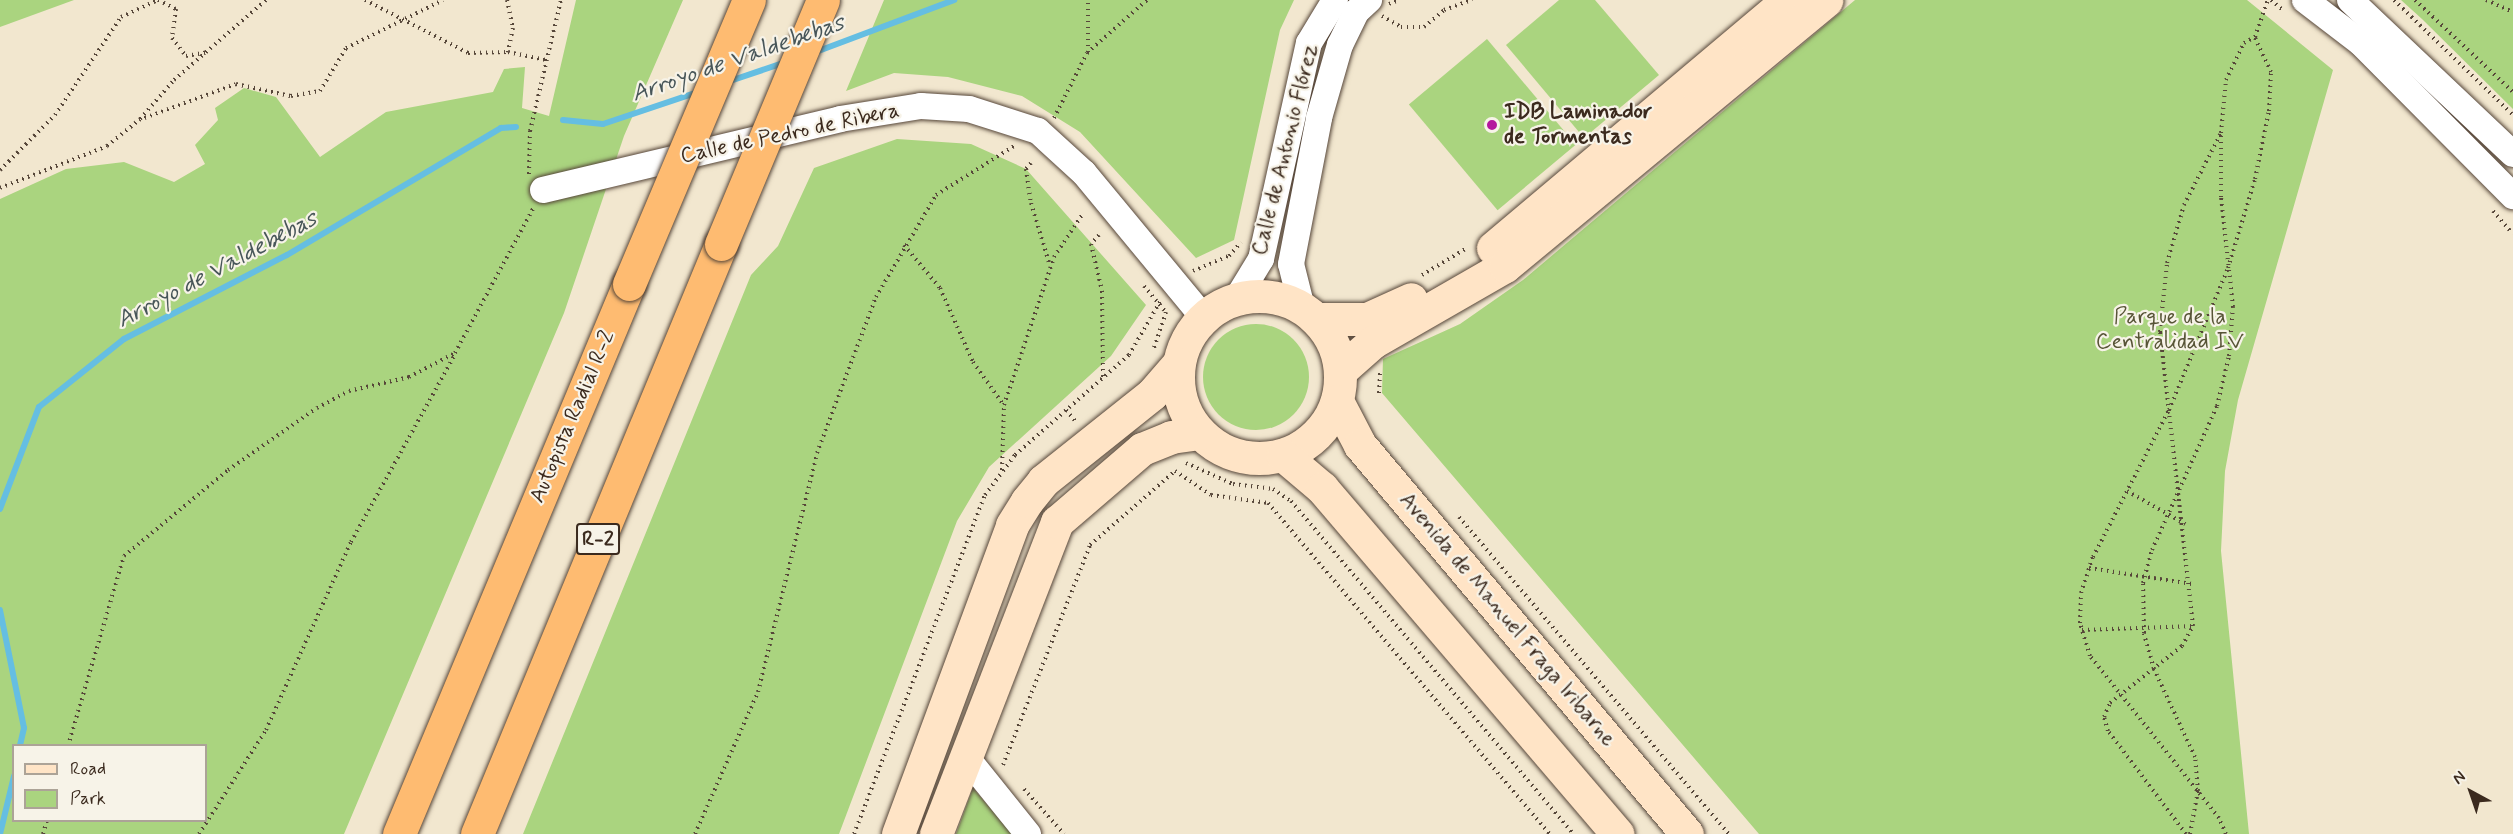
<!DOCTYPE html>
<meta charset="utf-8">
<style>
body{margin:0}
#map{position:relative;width:2513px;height:834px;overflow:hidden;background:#f2e7cf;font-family:Mynerve,sans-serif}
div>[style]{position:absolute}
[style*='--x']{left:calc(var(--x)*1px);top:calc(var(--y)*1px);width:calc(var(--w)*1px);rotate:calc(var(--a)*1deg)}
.green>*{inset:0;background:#aad47f;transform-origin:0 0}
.round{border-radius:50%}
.stream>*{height:6px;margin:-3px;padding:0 3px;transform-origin:3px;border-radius:3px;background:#65bee2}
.path>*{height:4px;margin-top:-2px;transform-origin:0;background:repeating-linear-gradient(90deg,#564639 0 1.5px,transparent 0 6px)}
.roads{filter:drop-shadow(0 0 2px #564639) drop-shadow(0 0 2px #564639)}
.street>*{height:26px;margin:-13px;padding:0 13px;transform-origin:13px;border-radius:13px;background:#fff}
.secondary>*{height:33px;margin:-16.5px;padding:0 16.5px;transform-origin:16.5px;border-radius:16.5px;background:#ffe4c6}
.secondary>.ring{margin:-16.5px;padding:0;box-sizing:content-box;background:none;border:33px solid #ffe4c6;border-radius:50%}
.highway>*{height:33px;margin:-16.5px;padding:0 16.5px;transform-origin:16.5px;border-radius:16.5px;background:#febb71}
.bridges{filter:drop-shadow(0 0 2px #564639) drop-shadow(0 0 2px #564639)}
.highway-bridge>*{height:33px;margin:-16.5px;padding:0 16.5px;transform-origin:16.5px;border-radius:16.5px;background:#febb71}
.dots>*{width:16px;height:16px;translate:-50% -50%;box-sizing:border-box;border:3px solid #f7f3e8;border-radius:50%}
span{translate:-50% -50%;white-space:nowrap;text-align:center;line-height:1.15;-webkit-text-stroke:4.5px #f7f3e8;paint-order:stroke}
.shield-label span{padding:2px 4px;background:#f7f3e8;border:2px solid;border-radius:4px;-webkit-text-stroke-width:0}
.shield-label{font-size:21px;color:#3b2a1e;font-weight:700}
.poi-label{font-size:22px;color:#3b2a1e;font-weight:700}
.left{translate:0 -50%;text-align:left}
.street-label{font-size:22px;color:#3b2a1e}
.park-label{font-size:22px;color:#575436}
.water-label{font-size:24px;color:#485659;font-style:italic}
.legend{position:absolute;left:12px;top:744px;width:195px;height:78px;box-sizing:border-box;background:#f7f3e8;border:2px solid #aca397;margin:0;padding:8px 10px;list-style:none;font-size:18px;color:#3b2a1e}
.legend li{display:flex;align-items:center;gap:12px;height:30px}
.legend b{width:30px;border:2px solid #aca397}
.north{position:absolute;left:2441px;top:762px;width:60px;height:60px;-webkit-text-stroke:4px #f7f3e8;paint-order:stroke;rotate:320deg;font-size:16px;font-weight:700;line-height:24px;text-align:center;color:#3b2a1e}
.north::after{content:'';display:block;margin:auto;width:21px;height:27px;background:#3b2a1e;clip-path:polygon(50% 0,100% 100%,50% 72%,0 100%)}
</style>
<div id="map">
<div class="green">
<i style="clip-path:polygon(0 0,74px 0,0 27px)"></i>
<i style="clip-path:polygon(evenodd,576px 0,683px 0,624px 136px,564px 313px,344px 834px,0 834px,0 199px,66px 169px,124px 162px,174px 182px,205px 164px,195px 145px,218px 120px,215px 108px,244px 88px,276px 97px,320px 157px,386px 112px,493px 92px,504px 69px,525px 67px,522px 108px,549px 116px,576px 0,14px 746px,206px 746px,206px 820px,14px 820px,14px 746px)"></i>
<i style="clip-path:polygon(884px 0,1294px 0,1280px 30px,1234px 240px,1196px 258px,1080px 132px,1022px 96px,948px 77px,894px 73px,846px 91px)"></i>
<i style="clip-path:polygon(1559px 0,1595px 0,1659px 75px,1584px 138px,1506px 45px)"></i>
<i style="clip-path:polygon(1855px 0,2247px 0,2333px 70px,2238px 400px,2225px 471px,2221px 551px,2249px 834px,1759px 834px,1382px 393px,1383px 359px,1460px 324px,1523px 280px)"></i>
<i style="clip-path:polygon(2401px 0,2513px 0,2513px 109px,2422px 19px)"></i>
<i style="left:1487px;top:39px;width:138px;height:102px;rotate:50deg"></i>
<i style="clip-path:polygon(897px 139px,971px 144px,1026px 169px,1146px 305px,1111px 356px,989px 467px,957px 521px,839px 834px,523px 834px,751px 275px,778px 246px,814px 168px)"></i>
<i class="round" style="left:1203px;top:324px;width:106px;height:106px"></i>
<i style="clip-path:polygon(973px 788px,1012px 834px,956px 834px)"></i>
</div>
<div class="stream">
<i style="--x:813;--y:53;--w:151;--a:-20.6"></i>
<i style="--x:727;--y:82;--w:62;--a:-18.7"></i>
<i style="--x:563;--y:120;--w:40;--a:5.7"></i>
<i style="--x:603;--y:124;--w:100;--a:-18.6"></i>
<i style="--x:0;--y:509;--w:109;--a:-69.1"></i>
<i style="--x:39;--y:407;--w:109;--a:-38.7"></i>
<i style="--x:124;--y:339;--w:183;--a:-27.3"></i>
<i style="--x:287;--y:255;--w:249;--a:-30.7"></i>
<i style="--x:501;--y:128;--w:15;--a:-4"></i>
<i style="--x:0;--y:610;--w:120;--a:78.5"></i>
<i style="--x:24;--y:728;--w:18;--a:103"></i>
<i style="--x:0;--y:834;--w:60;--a:-76.4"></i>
</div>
<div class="path">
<i style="--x:365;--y:0;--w:116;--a:27.2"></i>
<i style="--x:468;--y:53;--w:40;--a:-1.4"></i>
<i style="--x:508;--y:52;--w:40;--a:12"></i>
<i style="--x:507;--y:0;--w:29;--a:78"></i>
<i style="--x:513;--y:28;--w:25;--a:102"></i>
<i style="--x:2271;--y:0;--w:17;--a:40"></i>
<i style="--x:2394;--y:0;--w:165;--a:44"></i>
<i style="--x:2415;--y:0;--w:134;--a:43.2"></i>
<i style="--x:2486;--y:0;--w:30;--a:24"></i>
<i style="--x:1389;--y:4;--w:11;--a:-22"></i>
<i style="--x:1382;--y:16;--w:22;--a:30"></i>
<i style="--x:1401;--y:27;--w:23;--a:0"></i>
<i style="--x:1424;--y:27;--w:26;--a:-40"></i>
<i style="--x:1444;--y:10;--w:30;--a:-20"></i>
<i style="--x:1088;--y:52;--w:52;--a:-90"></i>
<i style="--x:1054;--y:118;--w:73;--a:-63.1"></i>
<i style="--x:1087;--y:53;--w:80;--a:-41.5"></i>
<i style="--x:140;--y:119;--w:52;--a:-48.9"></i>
<i style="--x:174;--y:80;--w:122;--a:-41"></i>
<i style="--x:1031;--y:163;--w:8;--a:130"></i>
<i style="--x:1026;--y:169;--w:34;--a:82"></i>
<i style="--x:1031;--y:203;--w:66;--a:73.2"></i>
<i style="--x:0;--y:170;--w:78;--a:-45"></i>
<i style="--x:55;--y:115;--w:118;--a:-56"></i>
<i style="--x:121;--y:17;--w:41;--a:-24.7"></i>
<i style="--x:158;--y:0;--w:20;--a:27"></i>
<i style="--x:176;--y:9;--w:29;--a:98"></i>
<i style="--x:172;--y:38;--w:23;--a:52"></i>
<i style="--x:186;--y:56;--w:23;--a:-10"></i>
<i style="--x:529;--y:174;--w:43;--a:-88.7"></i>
<i style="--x:530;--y:131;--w:135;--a:-76.7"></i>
<i style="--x:0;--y:188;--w:115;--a:-21.4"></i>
<i style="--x:107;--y:146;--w:41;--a:-39.1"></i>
<i style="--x:139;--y:120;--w:103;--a:-20.4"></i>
<i style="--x:236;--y:84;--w:56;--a:12.3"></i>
<i style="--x:291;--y:96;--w:29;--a:-10"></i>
<i style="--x:320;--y:91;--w:50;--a:-58.8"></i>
<i style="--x:346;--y:48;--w:108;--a:-26.3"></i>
<i style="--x:2493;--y:211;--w:30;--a:49"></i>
<i style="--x:1099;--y:235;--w:12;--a:132"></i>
<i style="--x:1091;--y:244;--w:48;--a:76.8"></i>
<i style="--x:1102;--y:291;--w:86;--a:89.3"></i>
<i style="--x:904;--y:245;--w:56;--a:50.1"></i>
<i style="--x:940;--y:288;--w:81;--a:66"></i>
<i style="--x:973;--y:362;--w:52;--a:54.5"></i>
<i style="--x:1193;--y:271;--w:39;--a:-23"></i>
<i style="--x:1229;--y:256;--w:18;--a:-49"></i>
<i style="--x:1422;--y:275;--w:52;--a:-31"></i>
<i style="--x:1144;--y:286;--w:34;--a:50"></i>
<i style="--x:1166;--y:312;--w:41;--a:108.4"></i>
<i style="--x:1379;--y:393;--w:21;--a:-87"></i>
<i style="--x:1066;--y:410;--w:17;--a:50"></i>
<i style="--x:1186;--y:463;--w:51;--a:24.1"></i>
<i style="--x:1233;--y:484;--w:40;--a:7.1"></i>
<i style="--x:1273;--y:489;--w:22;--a:34"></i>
<i style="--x:1291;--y:501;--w:436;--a:49.7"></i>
<i style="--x:1002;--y:470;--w:65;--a:-88.2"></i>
<i style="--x:1004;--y:405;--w:156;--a:-71.3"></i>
<i style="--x:1054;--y:257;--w:50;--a:-56.3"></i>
<i style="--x:2127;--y:491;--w:67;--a:29.6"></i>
<i style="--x:1459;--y:517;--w:416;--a:49.6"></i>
<i style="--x:2089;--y:568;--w:104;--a:8.8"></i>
<i style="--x:2082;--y:630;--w:111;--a:-2.1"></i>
<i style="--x:68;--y:746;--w:198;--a:-73.6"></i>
<i style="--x:124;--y:556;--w:135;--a:-39.6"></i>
<i style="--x:228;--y:470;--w:108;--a:-34.9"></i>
<i style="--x:317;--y:408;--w:36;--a:-28"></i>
<i style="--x:349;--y:391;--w:62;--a:-13.1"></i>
<i style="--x:409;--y:377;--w:52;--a:-27.6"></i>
<i style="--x:455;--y:353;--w:164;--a:-61.6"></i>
<i style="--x:1003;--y:765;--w:237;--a:-68.4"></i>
<i style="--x:1090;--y:545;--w:113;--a:-41"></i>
<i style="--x:1175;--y:471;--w:43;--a:33.7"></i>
<i style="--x:1211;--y:495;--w:58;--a:8"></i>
<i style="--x:1268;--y:503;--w:435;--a:49.6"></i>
<i style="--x:1024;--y:789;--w:60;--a:48.4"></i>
<i style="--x:43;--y:834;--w:15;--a:-74"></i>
<i style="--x:199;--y:834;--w:124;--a:-57.2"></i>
<i style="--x:266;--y:730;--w:206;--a:-65.7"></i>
<i style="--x:351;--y:542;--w:215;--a:-61"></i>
<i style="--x:695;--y:834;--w:155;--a:-66.1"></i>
<i style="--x:758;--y:692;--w:246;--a:-76.1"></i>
<i style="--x:817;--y:453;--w:167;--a:-69.3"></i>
<i style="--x:876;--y:297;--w:118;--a:-59.5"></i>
<i style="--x:936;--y:195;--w:92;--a:-32.1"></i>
<i style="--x:854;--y:834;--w:363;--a:-68.9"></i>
<i style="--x:985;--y:495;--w:50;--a:-53.1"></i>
<i style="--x:1015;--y:455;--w:152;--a:-41.3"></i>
<i style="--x:1129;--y:355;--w:64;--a:-59.8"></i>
<i style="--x:2186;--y:834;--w:129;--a:-127.1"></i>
<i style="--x:2108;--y:731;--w:15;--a:-106"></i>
<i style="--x:2104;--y:717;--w:15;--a:-67"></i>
<i style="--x:2110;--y:703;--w:92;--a:-38.4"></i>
<i style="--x:2182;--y:646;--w:23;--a:-61"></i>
<i style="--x:2193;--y:626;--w:296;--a:-96.4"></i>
<i style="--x:2160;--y:332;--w:69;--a:-84.2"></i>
<i style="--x:2167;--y:263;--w:60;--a:-73.7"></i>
<i style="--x:2184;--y:205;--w:81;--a:-62.8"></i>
<i style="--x:2221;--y:133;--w:53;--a:-84.6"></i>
<i style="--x:2226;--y:80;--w:41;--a:-64.1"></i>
<i style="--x:2244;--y:43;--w:13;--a:-29"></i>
<i style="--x:2255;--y:37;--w:39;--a:-71"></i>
<i style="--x:2190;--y:834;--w:44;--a:-79.5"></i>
<i style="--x:2198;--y:791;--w:34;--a:-95"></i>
<i style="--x:2195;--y:757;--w:97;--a:-115"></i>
<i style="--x:2154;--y:669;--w:37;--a:-106"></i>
<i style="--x:2144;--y:633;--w:50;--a:-91.1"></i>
<i style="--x:2143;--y:583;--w:34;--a:-75"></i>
<i style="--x:2152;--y:550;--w:158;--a:-65.7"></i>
<i style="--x:2217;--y:406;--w:51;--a:-76.5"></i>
<i style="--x:2229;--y:356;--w:49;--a:-85.3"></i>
<i style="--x:2233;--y:307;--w:111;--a:-96.2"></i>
<i style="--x:2221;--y:197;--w:62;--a:-90"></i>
<i style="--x:2226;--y:834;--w:17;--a:-114"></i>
<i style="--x:2219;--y:818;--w:207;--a:-128.5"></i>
<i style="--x:2090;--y:656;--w:34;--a:-107"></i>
<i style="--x:2080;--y:623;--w:30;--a:-88"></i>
<i style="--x:2081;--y:593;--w:38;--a:-72"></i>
<i style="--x:2093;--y:557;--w:165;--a:-62.7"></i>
<i style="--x:2169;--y:410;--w:154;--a:-67.4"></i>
<i style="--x:2228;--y:268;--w:93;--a:-73.1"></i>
<i style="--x:2255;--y:179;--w:69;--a:-78.4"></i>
<i style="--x:2269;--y:111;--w:39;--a:-87"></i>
<i style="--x:2271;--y:72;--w:38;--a:-115"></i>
</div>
<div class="roads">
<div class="street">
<i style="--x:2305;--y:0;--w:71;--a:37.5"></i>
<i style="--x:2361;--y:43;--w:216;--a:45.2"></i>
<i style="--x:2350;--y:0;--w:224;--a:43.4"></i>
<i style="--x:543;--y:190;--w:305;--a:-13.4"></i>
<i style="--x:840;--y:119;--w:82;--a:-9.1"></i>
<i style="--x:921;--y:106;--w:48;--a:3.6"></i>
<i style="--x:969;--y:109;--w:72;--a:17.7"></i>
<i style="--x:1038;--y:131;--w:62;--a:42.4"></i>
<i style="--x:1084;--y:173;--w:188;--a:50.4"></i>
<i style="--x:1236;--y:300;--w:48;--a:-58.6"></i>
<i style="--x:1261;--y:259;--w:221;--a:-77.5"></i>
<i style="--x:1309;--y:43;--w:50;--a:-58.8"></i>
<i style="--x:1302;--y:308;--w:45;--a:-104"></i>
<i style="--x:1291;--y:264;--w:149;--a:-79.1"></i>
<i style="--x:1319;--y:118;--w:76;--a:-74"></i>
<i style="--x:1340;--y:45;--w:37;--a:-64"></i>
<i style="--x:1356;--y:12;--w:18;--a:-43"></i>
<i style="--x:966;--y:757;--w:99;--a:51.2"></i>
</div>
<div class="secondary">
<i style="--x:1493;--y:248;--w:385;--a:-40.1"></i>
<i class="ring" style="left:1178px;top:296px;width:129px;height:129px"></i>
<i style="--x:1316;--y:319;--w:51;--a:0"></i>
<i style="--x:1367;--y:319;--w:48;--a:-24.4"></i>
<i style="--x:1340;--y:371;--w:44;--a:-41.3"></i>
<i style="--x:1373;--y:342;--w:152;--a:-29.9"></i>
<i style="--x:1505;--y:266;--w:417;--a:-39.6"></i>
<i style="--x:1337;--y:401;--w:50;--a:62.4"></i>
<i style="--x:1360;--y:445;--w:508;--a:49.95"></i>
<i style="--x:1283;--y:455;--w:51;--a:40.2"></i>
<i style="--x:1322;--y:488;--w:455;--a:49.5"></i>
<i style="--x:898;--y:834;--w:329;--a:-69.7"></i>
<i style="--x:1012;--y:525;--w:28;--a:-58"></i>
<i style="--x:1027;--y:501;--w:26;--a:-51"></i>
<i style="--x:1043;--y:481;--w:139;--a:-38.6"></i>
<i style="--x:1152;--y:394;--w:40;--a:-49"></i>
<i style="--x:936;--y:834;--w:335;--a:-68.8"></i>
<i style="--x:1057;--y:522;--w:112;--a:-40.7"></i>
<i style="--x:1142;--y:449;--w:31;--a:-22"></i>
<i style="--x:1171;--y:437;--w:29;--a:-8"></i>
</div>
<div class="highway">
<i style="--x:399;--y:834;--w:596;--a:-67.31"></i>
<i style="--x:477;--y:834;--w:638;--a:-67.53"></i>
</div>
</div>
<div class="bridges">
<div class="highway-bridge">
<i style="--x:721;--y:244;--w:264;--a:-67.3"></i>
<i style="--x:629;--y:284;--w:308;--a:-67.1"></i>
</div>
</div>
<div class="dots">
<i style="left:1492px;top:125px;background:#b5179e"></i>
</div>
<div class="shield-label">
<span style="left:598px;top:539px">R-2</span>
</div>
<div class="poi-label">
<span class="left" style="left:1504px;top:125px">IDB Laminador<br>de Tormentas</span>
</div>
<div class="street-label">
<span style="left:790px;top:134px;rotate:-12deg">Calle de Pedro de Ribera</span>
<span style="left:1286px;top:150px;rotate:-76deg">Calle de Antonio Flórez</span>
<span style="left:573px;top:417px;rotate:-67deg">Autopista Radial R-2</span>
<span style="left:1507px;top:620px;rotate:50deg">Avenida de Manuel Fraga Iribarne</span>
</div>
<div class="park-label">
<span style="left:2170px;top:330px">Parque de la<br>Centralidad IV</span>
</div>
<div class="water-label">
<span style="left:738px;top:59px;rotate:-19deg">Arroyo de Valdebebas</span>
<span style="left:217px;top:270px;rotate:-28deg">Arroyo de Valdebebas</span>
</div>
<ul class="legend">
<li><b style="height:8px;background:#ffe4c6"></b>Road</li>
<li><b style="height:16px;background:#aad47f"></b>Park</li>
</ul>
<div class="north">N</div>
</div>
